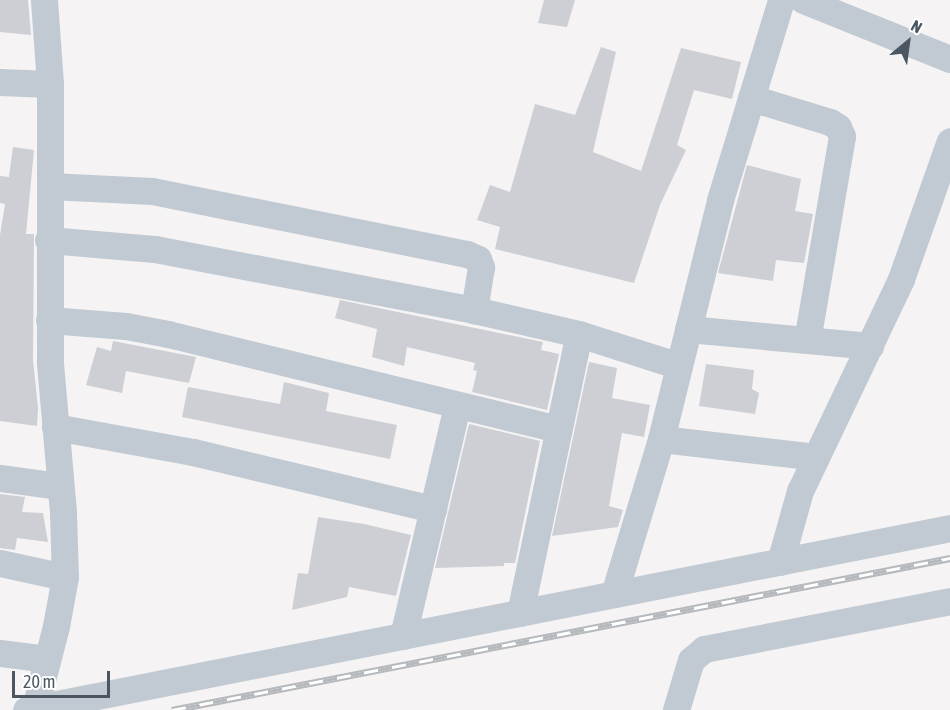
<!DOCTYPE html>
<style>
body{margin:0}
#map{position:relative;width:950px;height:710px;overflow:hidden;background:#f5f3f3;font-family:"Asap Condensed",sans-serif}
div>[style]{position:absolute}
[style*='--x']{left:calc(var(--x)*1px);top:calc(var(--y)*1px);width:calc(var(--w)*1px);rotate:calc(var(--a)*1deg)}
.building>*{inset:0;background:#cdcfd5}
.street>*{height:27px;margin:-13.5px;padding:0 13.5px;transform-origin:13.5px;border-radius:13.5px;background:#c1cad2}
.rail>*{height:7px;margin-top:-3.5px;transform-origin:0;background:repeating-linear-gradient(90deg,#fff 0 14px,#b5b8bd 0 28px);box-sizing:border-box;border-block:2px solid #b5b8bd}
span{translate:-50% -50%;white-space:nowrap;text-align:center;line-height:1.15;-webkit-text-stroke:4.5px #fff;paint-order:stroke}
.north{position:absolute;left:878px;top:12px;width:60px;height:60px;-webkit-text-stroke:4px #fff;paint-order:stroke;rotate:29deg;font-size:16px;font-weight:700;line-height:24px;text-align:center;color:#4a5661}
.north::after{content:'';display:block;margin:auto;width:21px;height:27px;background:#4a5661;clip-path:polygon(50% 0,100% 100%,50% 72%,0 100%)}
.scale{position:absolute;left:12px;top:671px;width:98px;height:27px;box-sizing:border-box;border:3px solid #4a5661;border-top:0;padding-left:8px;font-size:18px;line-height:21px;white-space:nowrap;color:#4a5661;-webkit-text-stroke:4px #fff;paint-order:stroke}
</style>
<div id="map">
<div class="building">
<i style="clip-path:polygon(0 0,28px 0,31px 35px,0 32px)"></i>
<i style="clip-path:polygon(544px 0,575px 0,567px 27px,538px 23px)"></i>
<i style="clip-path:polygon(601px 47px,616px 52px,593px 152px,641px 171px,681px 48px,741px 62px,732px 99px,694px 90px,677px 145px,686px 150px,660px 205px,634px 283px,495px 249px,500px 227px,477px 220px,490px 185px,510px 192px,535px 104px,575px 115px)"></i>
<i style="clip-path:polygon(13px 147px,34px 150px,26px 234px,34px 234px,33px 360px,38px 408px,37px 426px,0 421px,0 235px,5px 204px,0 203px,0 176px,9px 177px)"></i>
<i style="clip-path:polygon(747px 165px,801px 179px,795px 211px,813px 214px,804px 263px,776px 260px,773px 281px,718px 273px)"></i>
<i style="clip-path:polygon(340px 300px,543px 342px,541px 350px,559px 354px,547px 410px,472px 392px,477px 371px,473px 370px,475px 363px,407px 347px,404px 366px,372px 357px,377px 329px,335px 318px)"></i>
<i style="clip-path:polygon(113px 341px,196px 357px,189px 383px,126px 371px,122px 393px,86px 385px,97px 347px,111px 351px)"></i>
<i style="clip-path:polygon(589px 362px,617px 368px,612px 398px,650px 405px,644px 437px,622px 433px,609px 506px,623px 510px,618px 527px,552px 536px)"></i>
<i style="clip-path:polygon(706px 364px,754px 370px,752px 389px,759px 393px,755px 414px,699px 406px)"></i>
<i style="clip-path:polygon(284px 382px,329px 393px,326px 411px,397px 425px,390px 459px,182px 417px,188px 387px,280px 404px)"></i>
<i style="clip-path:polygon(469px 424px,540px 441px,515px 563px,504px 563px,504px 566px,435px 568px)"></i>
<i style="clip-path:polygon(0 494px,25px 497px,22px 512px,43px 513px,48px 542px,17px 538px,15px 550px,0 548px)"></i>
<i style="clip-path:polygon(318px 517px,364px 524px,411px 535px,396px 596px,349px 587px,347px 597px,292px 610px,298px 573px,308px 574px)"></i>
</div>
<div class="street">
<i style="--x:803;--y:0;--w:158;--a:21.9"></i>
<i style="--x:0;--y:82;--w:50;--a:2.3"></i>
<i style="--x:751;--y:98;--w:83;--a:16.9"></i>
<i style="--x:830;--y:122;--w:9;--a:32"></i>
<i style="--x:838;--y:127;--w:10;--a:66"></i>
<i style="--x:842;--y:136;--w:207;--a:99.7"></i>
<i style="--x:50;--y:186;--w:102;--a:2.8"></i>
<i style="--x:152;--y:191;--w:321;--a:11.3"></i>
<i style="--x:467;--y:254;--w:12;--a:24"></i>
<i style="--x:478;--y:259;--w:9;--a:69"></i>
<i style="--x:481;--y:267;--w:44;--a:99.2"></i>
<i style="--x:48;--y:240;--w:107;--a:4.8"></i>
<i style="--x:155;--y:249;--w:325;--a:10.8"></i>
<i style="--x:474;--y:310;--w:108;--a:12.9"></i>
<i style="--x:579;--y:334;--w:105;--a:17.7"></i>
<i style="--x:49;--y:320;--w:77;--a:4.5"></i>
<i style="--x:126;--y:326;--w:43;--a:10.8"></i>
<i style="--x:168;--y:334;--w:401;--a:13.7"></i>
<i style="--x:688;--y:329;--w:183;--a:5.3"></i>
<i style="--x:55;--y:427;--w:140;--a:10.3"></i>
<i style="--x:193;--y:452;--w:247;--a:13.4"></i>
<i style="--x:661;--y:439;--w:156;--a:6.6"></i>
<i style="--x:0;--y:478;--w:60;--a:7.7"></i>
<i style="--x:780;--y:562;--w:74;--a:-74.3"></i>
<i style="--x:800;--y:491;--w:235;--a:-64.5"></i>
<i style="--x:901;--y:279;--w:146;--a:-70.5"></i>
<i style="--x:0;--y:563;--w:66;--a:12.2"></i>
<i style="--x:614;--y:594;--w:162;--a:-73.1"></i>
<i style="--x:661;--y:439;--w:246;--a:-76.1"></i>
<i style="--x:720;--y:200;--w:209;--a:-73"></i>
<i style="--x:520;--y:613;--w:285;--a:-78.1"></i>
<i style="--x:403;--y:636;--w:236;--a:-76.8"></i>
<i style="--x:0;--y:653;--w:47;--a:7.3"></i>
<i style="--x:35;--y:708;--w:85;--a:-75.6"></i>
<i style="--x:56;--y:626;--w:50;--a:-79.6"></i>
<i style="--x:65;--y:577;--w:65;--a:-91.8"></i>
<i style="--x:63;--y:512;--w:151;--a:-95"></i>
<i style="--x:50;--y:362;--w:278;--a:-90"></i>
<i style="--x:50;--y:84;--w:84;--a:-94.1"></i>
<i style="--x:26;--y:710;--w:942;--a:-11.14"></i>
<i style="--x:676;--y:710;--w:52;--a:-73.3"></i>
<i style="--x:691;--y:660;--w:17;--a:-40"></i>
<i style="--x:704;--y:649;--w:251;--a:-11"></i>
</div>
<div class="rail">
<i style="--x:172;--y:710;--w:793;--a:-11.05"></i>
</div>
<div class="north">N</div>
<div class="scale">20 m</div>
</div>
